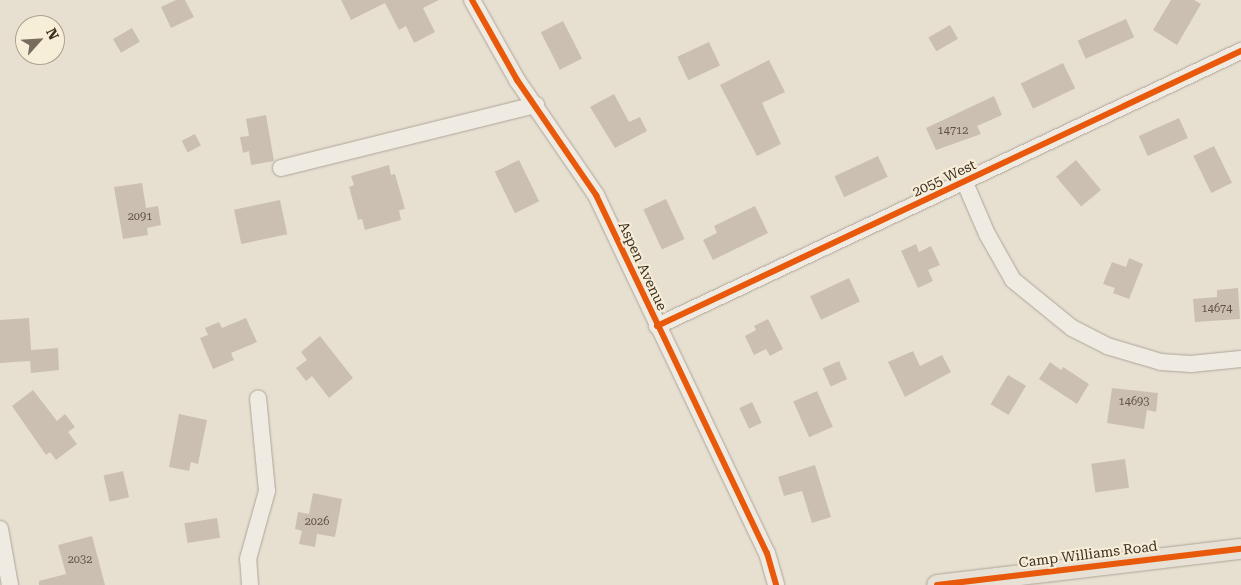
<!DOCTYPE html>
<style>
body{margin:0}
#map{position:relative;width:1241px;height:585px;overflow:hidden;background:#e7e0d1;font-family:"Roboto Serif",serif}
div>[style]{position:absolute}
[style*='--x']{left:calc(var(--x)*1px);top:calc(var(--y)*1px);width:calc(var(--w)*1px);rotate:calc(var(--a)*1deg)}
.building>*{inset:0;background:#cbbfb2;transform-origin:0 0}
.roads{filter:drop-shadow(0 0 1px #ada599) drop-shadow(0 0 1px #ada599)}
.minor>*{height:16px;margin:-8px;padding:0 8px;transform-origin:8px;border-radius:8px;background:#efebe3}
.major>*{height:20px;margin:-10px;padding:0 10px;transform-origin:10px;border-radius:10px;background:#e6e1d4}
.cycleway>*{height:6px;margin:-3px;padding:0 3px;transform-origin:3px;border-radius:3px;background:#e8590c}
span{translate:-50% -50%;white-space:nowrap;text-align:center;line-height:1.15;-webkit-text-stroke:4px #f7eed8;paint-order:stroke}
.number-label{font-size:11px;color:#605244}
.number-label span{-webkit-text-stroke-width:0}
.street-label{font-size:14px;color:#3d2e20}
.north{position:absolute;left:15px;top:15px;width:50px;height:50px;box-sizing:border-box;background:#f7eed8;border:1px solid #ada18e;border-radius:50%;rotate:64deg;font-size:14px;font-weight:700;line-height:20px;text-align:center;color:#3d2e20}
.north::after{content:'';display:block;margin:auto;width:18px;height:22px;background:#786c5e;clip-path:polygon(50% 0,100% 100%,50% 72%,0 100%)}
</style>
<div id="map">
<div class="building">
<i style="clip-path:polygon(176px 0,185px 0,194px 17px,171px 28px,161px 7px)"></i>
<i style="clip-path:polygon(341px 0,439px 0,423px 8px,435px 32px,414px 43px,406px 26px,399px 30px,385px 3px,351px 20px)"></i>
<i style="clip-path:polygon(1171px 0,1194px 0,1201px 4px,1177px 45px,1153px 30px)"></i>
<i style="left:1126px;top:19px;width:20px;height:53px;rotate:66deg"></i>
<i style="left:563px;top:21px;width:42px;height:25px;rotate:63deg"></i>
<i style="left:950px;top:25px;width:16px;height:25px;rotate:60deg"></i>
<i style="left:132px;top:28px;width:16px;height:22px;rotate:60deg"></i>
<i style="left:709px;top:42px;width:26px;height:35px;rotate:65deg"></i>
<i style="clip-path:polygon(769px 60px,785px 92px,762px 103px,781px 144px,757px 156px,720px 85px)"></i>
<i style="left:1063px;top:63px;width:28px;height:47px;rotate:64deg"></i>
<i style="clip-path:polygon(614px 94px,629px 122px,640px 117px,647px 131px,615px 148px,590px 107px)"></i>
<i style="clip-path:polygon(994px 96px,1002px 115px,977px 126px,981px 134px,936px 150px,926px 128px)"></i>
<i style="clip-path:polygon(266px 115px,274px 161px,251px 165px,249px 151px,243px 153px,240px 137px,249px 136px,246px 119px)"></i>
<i style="left:1179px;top:118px;width:22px;height:44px;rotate:66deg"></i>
<i style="left:195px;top:134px;width:13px;height:15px;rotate:63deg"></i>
<i style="left:1214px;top:146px;width:41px;height:23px;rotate:64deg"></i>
<i style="left:878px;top:156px;width:23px;height:48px;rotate:65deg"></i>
<i style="left:519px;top:160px;width:46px;height:27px;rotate:64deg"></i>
<i style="left:1076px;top:160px;width:39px;height:26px;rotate:50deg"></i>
<i style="clip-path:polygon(389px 165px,391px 175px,395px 174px,405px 209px,399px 210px,401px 220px,365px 230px,362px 219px,358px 220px,349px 187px,354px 185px,351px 176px)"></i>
<i style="clip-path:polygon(142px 183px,146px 208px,158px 206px,161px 225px,147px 228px,148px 235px,123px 239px,114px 187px)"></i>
<i style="left:666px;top:199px;width:44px;height:25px;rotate:65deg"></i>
<i style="left:280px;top:200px;width:35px;height:47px;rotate:78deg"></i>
<i style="clip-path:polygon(755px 206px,768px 233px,713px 260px,703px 240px,717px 233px,714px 226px)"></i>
<i style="clip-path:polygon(916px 244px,919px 252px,931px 246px,940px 265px,928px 270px,933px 281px,918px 288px,901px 251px)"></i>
<i style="clip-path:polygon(1129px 258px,1143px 264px,1129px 299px,1113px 293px,1115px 288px,1103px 284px,1112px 262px,1126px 267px)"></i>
<i style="left:849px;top:278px;width:26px;height:43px;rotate:65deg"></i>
<i style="clip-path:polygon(1238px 288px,1240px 319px,1195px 322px,1193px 299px,1217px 297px,1217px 290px)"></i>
<i style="clip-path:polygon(29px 318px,31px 350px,58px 348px,59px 370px,31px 373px,30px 361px,0 363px,0 320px)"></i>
<i style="clip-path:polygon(246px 318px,257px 342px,231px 353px,234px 360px,213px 369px,200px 338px,208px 335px,205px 328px,219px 322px,222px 328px)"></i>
<i style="clip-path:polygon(768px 319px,783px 349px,770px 356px,766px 349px,754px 355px,745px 336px,756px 330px,754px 326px)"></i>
<i style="clip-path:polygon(320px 336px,353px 378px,329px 398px,312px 376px,306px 381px,296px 368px,307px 360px,301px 352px)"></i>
<i style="clip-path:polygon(913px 351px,920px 366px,942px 355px,951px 372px,905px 397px,888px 362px)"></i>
<i style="left:839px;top:361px;width:20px;height:18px;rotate:66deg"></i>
<i style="clip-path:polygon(1050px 362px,1061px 370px,1063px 367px,1089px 384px,1077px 404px,1039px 379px)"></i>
<i style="left:1008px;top:375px;width:21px;height:34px;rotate:31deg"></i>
<i style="clip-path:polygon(1112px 388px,1158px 393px,1156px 412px,1147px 410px,1144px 429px,1107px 423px)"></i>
<i style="clip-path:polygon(33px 390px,57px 421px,65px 414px,75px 427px,68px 432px,77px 444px,56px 460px,50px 452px,46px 455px,12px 406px)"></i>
<i style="left:817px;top:391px;width:39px;height:26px;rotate:66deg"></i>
<i style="left:752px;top:402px;width:23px;height:14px;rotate:65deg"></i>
<i style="clip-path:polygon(179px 414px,207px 420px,198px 464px,191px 462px,189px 471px,169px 467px)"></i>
<i style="left:1125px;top:459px;width:29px;height:34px;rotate:82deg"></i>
<i style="clip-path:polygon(815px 465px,831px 517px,812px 523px,802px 491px,784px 496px,778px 477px)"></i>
<i style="left:123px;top:471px;width:27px;height:20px;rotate:77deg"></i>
<i style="clip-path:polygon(313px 493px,342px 499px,335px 537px,317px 534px,315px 547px,299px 544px,302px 531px,295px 529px,298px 512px,309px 514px)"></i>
<i style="left:217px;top:518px;width:20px;height:33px;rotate:81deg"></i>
<i style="clip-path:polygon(92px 536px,105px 585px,39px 585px,39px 581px,66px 574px,58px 545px)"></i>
</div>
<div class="roads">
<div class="minor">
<i style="--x:472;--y:0;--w:92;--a:60.6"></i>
<i style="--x:517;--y:80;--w:140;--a:55.5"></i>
<i style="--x:596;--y:195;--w:397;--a:64.5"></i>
<i style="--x:767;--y:553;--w:33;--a:74"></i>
<i style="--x:281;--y:168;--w:263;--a:-13.9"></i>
<i style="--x:965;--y:183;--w:56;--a:66.7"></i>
<i style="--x:987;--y:234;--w:53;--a:60.5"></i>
<i style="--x:1013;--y:280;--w:76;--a:39.1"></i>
<i style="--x:1072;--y:328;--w:39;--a:27"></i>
<i style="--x:1107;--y:346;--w:56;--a:16.5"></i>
<i style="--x:1161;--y:362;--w:30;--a:4"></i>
<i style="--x:1191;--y:364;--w:50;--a:-5.7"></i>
<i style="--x:657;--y:326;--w:646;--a:-25.22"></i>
<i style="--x:0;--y:529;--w:57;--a:79.9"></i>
<i style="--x:250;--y:585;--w:26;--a:-94"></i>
<i style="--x:248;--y:559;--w:71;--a:-74.4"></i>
<i style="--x:267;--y:491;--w:93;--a:-95.5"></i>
</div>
<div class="major">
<i style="--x:937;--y:585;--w:306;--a:-6.8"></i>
</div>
</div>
<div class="cycleway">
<i style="--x:472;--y:0;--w:92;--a:60.6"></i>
<i style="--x:517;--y:80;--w:140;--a:55.5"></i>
<i style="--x:596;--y:195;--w:397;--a:64.5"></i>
<i style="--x:767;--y:553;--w:33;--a:74"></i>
<i style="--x:657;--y:326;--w:646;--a:-25.22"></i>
<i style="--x:937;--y:585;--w:306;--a:-6.8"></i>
</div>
<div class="number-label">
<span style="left:953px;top:131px">14712</span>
<span style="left:140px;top:217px">2091</span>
<span style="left:1217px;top:309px">14674</span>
<span style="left:1134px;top:402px">14693</span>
<span style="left:317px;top:522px">2026</span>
<span style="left:80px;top:560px">2032</span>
</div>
<div class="street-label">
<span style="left:944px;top:178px;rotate:-25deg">2055 West</span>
<span style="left:643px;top:266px;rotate:65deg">Aspen Avenue</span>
<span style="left:1088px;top:554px;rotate:-7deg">Camp Williams Road</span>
</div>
<div class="north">N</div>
</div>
